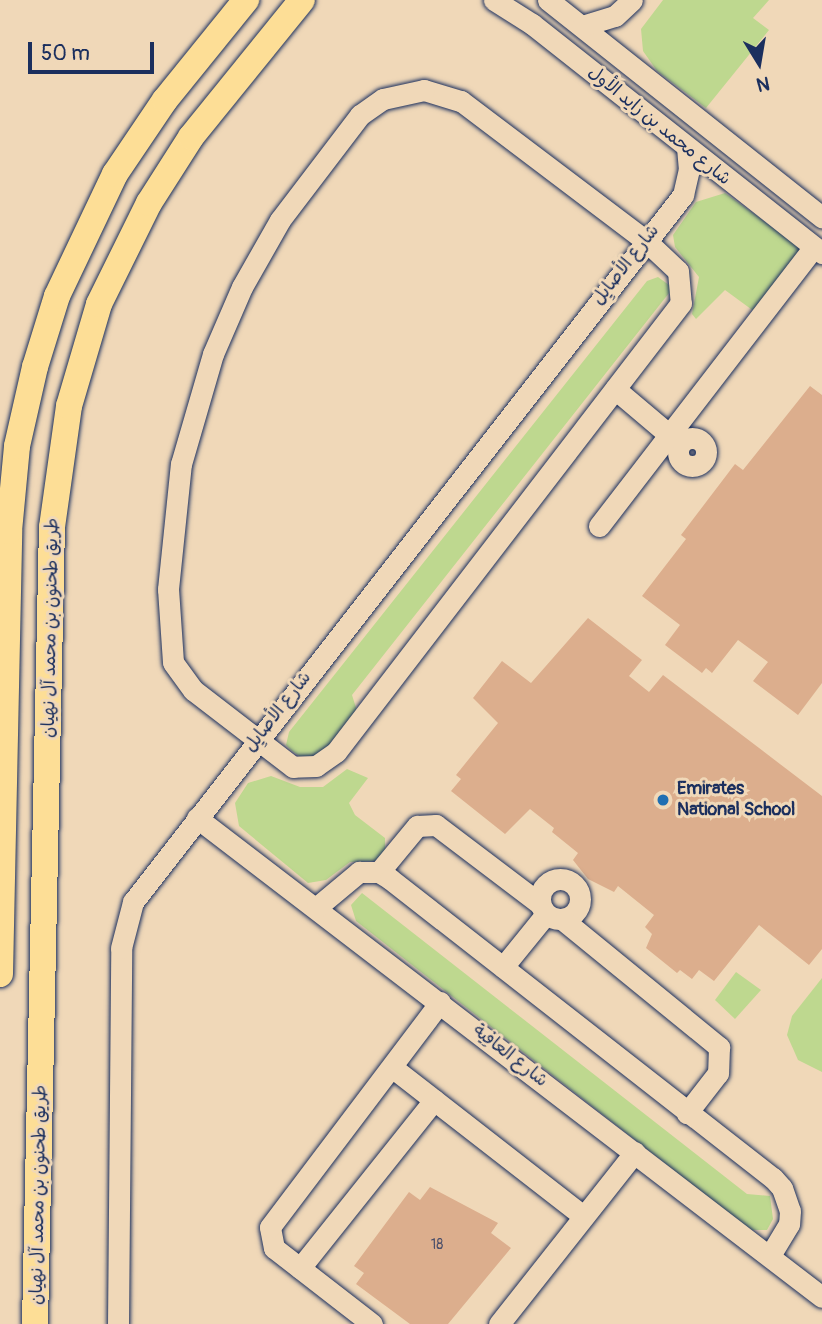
<!DOCTYPE html>
<meta charset="utf-8">
<style>
body{margin:0}
#map{position:relative;width:822px;height:1324px;overflow:hidden;background:#f0d8b8;font-family:Pangolin,"Playpen Sans Arabic",sans-serif}
div>[style]{position:absolute}
[style*='--x']{left:calc(var(--x)*1px);top:calc(var(--y)*1px);width:calc(var(--w)*1px);rotate:calc(var(--a)*1deg)}
.green>*{inset:0;background:#bed88f}
.building>*{inset:0;background:#dcae8d}
.roads{filter:drop-shadow(0 0 2px #1b2f5e) drop-shadow(0 0 2px #1b2f5e)}
.minor>*{height:21px;margin:-10.5px;padding:0 10.5px;transform-origin:10.5px;border-radius:10.5px;background:#f0d8b8}
.minor>.ring{margin:-10.5px;padding:0;box-sizing:content-box;background:none;border:21px solid #f0d8b8;border-radius:50%}
.major>*{height:26px;margin:-13px;padding:0 13px;transform-origin:13px;border-radius:13px;background:#fdde96}
.dots>*{width:19px;height:19px;translate:-50% -50%;box-sizing:border-box;border:4px solid #f0d8b8;border-radius:50%}
span{translate:-50% -50%;white-space:nowrap;text-align:center;line-height:1.15;-webkit-text-stroke:6px #f0d8b8;paint-order:stroke}
.number-label{font-size:14px;color:#4b4f6a}
.number-label span{-webkit-text-stroke-width:0}
.street-label{font-size:18px;color:#1b2f5e}
.poi-label{font-size:18px;color:#1b2f5e;font-weight:700}
.left{translate:0 -50%;text-align:left}
.north{position:absolute;left:724px;top:28px;width:70px;height:70px;-webkit-text-stroke:5px #f0d8b8;paint-order:stroke;rotate:169deg;font-size:19px;font-weight:700;line-height:28px;text-align:center;color:#1b2f5e}
.north::after{content:'';display:block;margin:auto;width:24px;height:32px;background:#1b2f5e;clip-path:polygon(50% 0,100% 100%,50% 72%,0 100%)}
.scale{position:absolute;left:28px;top:42px;width:126px;height:32px;box-sizing:border-box;border:4px solid #1b2f5e;border-top:0;padding-left:9px;font-size:21px;line-height:24px;white-space:nowrap;color:#1b2f5e;-webkit-text-stroke:5px #f0d8b8;paint-order:stroke}
</style>
<div id="map">
<div class="green">
<i style="clip-path:polygon(663px 0,769px 0,753px 18px,769px 30px,706px 108px,657px 71px,643px 51px,641px 29px)"></i>
<i style="clip-path:polygon(725px 193px,800px 247px,800px 253px,755px 312px,725px 290px,696px 319px,692px 314px,699px 277px,675px 247px,673px 235px,696px 202px)"></i>
<i style="clip-path:polygon(658px 277px,673px 288px,352px 695px,357px 711px,321px 755px,301px 757px,292px 751px,286px 745px,289px 732px,647px 281px)"></i>
<i style="clip-path:polygon(347px 769px,368px 778px,349px 803px,355px 815px,385px 838px,385px 851px,375px 861px,350px 862px,326px 880px,308px 883px,239px 826px,235px 803px,248px 783px,271px 776px,300px 787px,323px 787px)"></i>
<i style="clip-path:polygon(362px 893px,747px 1194px,770px 1196px,773px 1219px,767px 1230px,750px 1230px,356px 921px,351px 905px)"></i>
<i style="clip-path:polygon(736px 972px,761px 990px,735px 1019px,715px 1000px)"></i>
<i style="clip-path:polygon(822px 978px,822px 1072px,798px 1060px,787px 1035px,792px 1016px)"></i>
</div>
<div class="building">
<i style="clip-path:polygon(810px 386px,822px 395px,822px 683px,798px 715px,753px 681px,768px 662px,738px 640px,712px 673px,706px 668px,702px 673px,665px 645px,680px 625px,642px 596px,686px 539px,681px 535px,735px 464px,743px 470px)"></i>
<i style="clip-path:polygon(588px 618px,642px 660px,629px 676px,649px 692px,663px 675px,822px 796px,822px 949px,809px 965px,759px 925px,714px 981px,699px 970px,692px 979px,680px 970px,677px 973px,646px 948px,652px 934px,645px 927px,654px 915px,618px 886px,614px 892px,588px 879px,573px 860px,578px 853px,552px 832px,554px 828px,530px 809px,505px 834px,451px 791px,461px 779px,456px 775px,498px 723px,473px 698px,502px 661px,531px 683px)"></i>
<i style="clip-path:polygon(430px 1187px,498px 1223px,491px 1233px,511px 1248px,448px 1324px,410px 1324px,356px 1284px,364px 1273px,354px 1266px,409px 1192px,420px 1200px)"></i>
</div>
<div class="roads">
<div class="minor">
<i style="--x:494;--y:0;--w:45;--a:32.3"></i>
<i style="--x:532;--y:24;--w:370;--a:38.3"></i>
<i style="--x:548;--y:0;--w:350;--a:38.4"></i>
<i style="--x:582;--y:26;--w:34;--a:-17"></i>
<i style="--x:615;--y:16;--w:23;--a:-43"></i>
<i style="--x:424;--y:90;--w:39;--a:17"></i>
<i style="--x:461;--y:101;--w:231;--a:37.1"></i>
<i style="--x:645;--y:240;--w:45;--a:43.2"></i>
<i style="--x:678;--y:271;--w:32;--a:85"></i>
<i style="--x:681;--y:303;--w:566;--a:127.54"></i>
<i style="--x:336;--y:752;--w:24;--a:145"></i>
<i style="--x:316;--y:766;--w:23;--a:178"></i>
<i style="--x:293;--y:767;--w:126;--a:-142.4"></i>
<i style="--x:193;--y:690;--w:34;--a:-126"></i>
<i style="--x:173;--y:662;--w:73;--a:-93.9"></i>
<i style="--x:168;--y:589;--w:126;--a:-84.1"></i>
<i style="--x:181;--y:464;--w:115;--a:-73.8"></i>
<i style="--x:213;--y:354;--w:73;--a:-66.6"></i>
<i style="--x:242;--y:287;--w:77;--a:-60.4"></i>
<i style="--x:280;--y:220;--w:132;--a:-52.7"></i>
<i style="--x:360;--y:115;--w:28;--a:-35"></i>
<i style="--x:383;--y:99;--w:42;--a:-12.4"></i>
<i style="--x:615;--y:389;--w:85;--a:40.2"></i>
<i class="ring" style="left:678px;top:438px;width:7px;height:7px"></i>
<i style="--x:599;--y:526;--w:352;--a:-52.4"></i>
<i style="--x:197;--y:818;--w:787;--a:37.47"></i>
<i style="--x:379;--y:872;--w:60;--a:-50.4"></i>
<i style="--x:417;--y:826;--w:19;--a:-3"></i>
<i style="--x:436;--y:825;--w:131;--a:37.2"></i>
<i class="ring" style="left:540px;top:879px;width:19px;height:19px"></i>
<i style="--x:317;--y:907;--w:55;--a:-39.8"></i>
<i style="--x:359;--y:872;--w:20;--a:0"></i>
<i style="--x:379;--y:872;--w:13;--a:32"></i>
<i style="--x:390;--y:879;--w:486;--a:38"></i>
<i style="--x:773;--y:1178;--w:13;--a:48"></i>
<i style="--x:782;--y:1188;--w:24;--a:71"></i>
<i style="--x:790;--y:1211;--w:13;--a:94"></i>
<i style="--x:789;--y:1224;--w:37;--a:121"></i>
<i style="--x:562;--y:919;--w:203;--a:39.2"></i>
<i style="--x:719;--y:1047;--w:26;--a:92"></i>
<i style="--x:718;--y:1073;--w:51;--a:127.8"></i>
<i style="--x:503;--y:967;--w:68;--a:-50.9"></i>
<i style="--x:393;--y:1068;--w:241;--a:37.9"></i>
<i style="--x:300;--y:1268;--w:215;--a:-51.4"></i>
<i style="--x:118;--y:1324;--w:376;--a:-89.5"></i>
<i style="--x:121;--y:948;--w:48;--a:-75.4"></i>
<i style="--x:133;--y:902;--w:896;--a:-52.12"></i>
<i style="--x:683;--y:195;--w:26;--a:-77"></i>
<i style="--x:689;--y:170;--w:22;--a:-95"></i>
<i style="--x:372;--y:1324;--w:124;--a:-142.2"></i>
<i style="--x:274;--y:1248;--w:21;--a:-101"></i>
<i style="--x:270;--y:1227;--w:282;--a:-52.9"></i>
<i style="--x:499;--y:1324;--w:219;--a:-51.7"></i>
</div>
<div class="major">
<i style="--x:0;--y:974;--w:443;--a:-88.8"></i>
<i style="--x:9;--y:531;--w:85;--a:-84.6"></i>
<i style="--x:17;--y:446;--w:81;--a:-77.2"></i>
<i style="--x:35;--y:367;--w:74;--a:-72.8"></i>
<i style="--x:57;--y:296;--w:135;--a:-64.6"></i>
<i style="--x:115;--y:174;--w:89;--a:-56"></i>
<i style="--x:165;--y:100;--w:129;--a:-51"></i>
<i style="--x:35;--y:1324;--w:797;--a:-88.78"></i>
<i style="--x:52;--y:527;--w:122;--a:-82"></i>
<i style="--x:69;--y:406;--w:106;--a:-73.6"></i>
<i style="--x:99;--y:304;--w:113;--a:-63.7"></i>
<i style="--x:149;--y:203;--w:78;--a:-57.5"></i>
<i style="--x:191;--y:137;--w:176;--a:-51"></i>
</div>
</div>
<div class="dots">
<i style="left:663px;top:800px;background:#1f6fb2"></i>
</div>
<div class="number-label">
<span style="left:437px;top:1245px">18</span>
</div>
<div class="street-label">
<span style="left:659px;top:126px;rotate:39deg">شارع محمد بن زايد الأول</span>
<span style="left:626px;top:265px;rotate:-52deg">شارع الأصايِل</span>
<span style="left:51px;top:628px;rotate:-89deg">طريق طحنون بن محمد آل نهيان</span>
<span style="left:278px;top:712px;rotate:-52deg">شارع الأصايِل</span>
<span style="left:510px;top:1056px;rotate:38deg">شارع العافِية</span>
<span style="left:39px;top:1195px;rotate:-89deg">طريق طحنون بن محمد آل نهيان</span>
</div>
<div class="poi-label">
<span class="left" style="left:677px;top:800px">Emirates<br>National School</span>
</div>
<div class="north">N</div>
<div class="scale">50 m</div>
</div>
